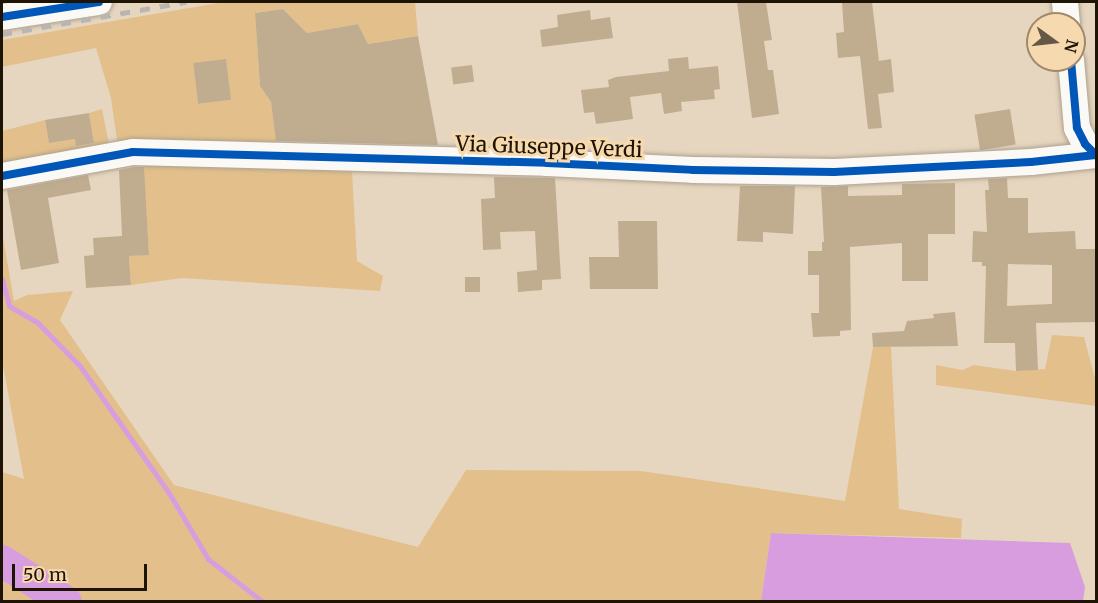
<!DOCTYPE html>
<style>
body{margin:0}
#map{position:relative;width:1098px;height:603px;overflow:hidden;background:#e6d6bf;font-family:Merriweather,serif}
div>[style]{position:absolute}
[style*='--x']{left:calc(var(--x)*1px);top:calc(var(--y)*1px);width:calc(var(--w)*1px);rotate:calc(var(--a)*1deg)}
.green>*{inset:0;background:#e3c08b}
.water>*{inset:0;background:#d79dde}
.stream>*{height:5px;margin:-2.5px;padding:0 2.5px;transform-origin:2.5px;border-radius:2.5px;background:#d79dde}
.river>*{height:32px;margin:-16px;padding:0 16px;transform-origin:16px;border-radius:16px;background:#d79dde}
.building>*{inset:0;background:#c0ad90;transform-origin:0 0}
.roads{filter:drop-shadow(0 0 2px #ada18f) drop-shadow(0 0 2px #ada18f)}
.minor>*{height:26px;margin:-13px;padding:0 13px;transform-origin:13px;border-radius:13px;background:#fbf9f5}
.rail>*{height:4.5px;margin-top:-2.25px;transform-origin:0;background:repeating-linear-gradient(90deg,#b9b5b0 0 10px,transparent 0 20px)}
.cycleway>*{height:8px;margin:-4px;padding:0 4px;transform-origin:4px;border-radius:4px;background:#0057b8}
span{translate:-50% -50%;white-space:nowrap;text-align:center;line-height:1.15;-webkit-text-stroke:6px #f6d9af;paint-order:stroke}
.street-label{font-size:21px;color:#1e1405}
.frame{position:absolute;inset:0;border:3px solid #1e1405;pointer-events:none}
.north{position:absolute;left:1026px;top:12px;width:60px;height:60px;box-sizing:border-box;background:#f6d9af;border:2px solid #a08a6b;border-radius:50%;rotate:105deg;font-size:16px;font-weight:700;line-height:24px;text-align:center;color:#1e1405}
.north::after{content:'';display:block;margin:auto;width:21px;height:27px;background:#645846;clip-path:polygon(50% 0,100% 100%,50% 72%,0 100%)}
.scale{position:absolute;left:12px;top:564px;width:135px;height:27px;box-sizing:border-box;border:3px solid #1e1405;border-top:0;padding-left:8px;font-size:18px;line-height:21px;white-space:nowrap;color:#1e1405;-webkit-text-stroke:4px #f6d9af;paint-order:stroke}
</style>
<div id="map">
<div class="green">
<i style="clip-path:polygon(224px 2px,415px 2px,418px 36px,368px 44px,358px 24px,307px 33px,283px 9px,255px 13px,260px 86px,271px 102px,278px 150px,118px 147px,111px 98px,96px 48px,2px 67px,2px 40px)"></i>
<i style="clip-path:polygon(102px 109px,110px 149px,2px 165px,2px 131px,45px 120px,49px 143px,75px 139px,77px 146px,94px 143px,89px 113px)"></i>
<i style="clip-path:polygon(143px 163px,352px 171px,357px 261px,383px 276px,380px 291px,182px 278px,131px 285px,129px 256px,149px 254px)"></i>
<i style="clip-path:polygon(2px 231px,14px 301px,27px 295px,73px 291px,60px 320px,174px 485px,418px 547px,466px 470px,641px 471px,845px 501px,873px 347px,891px 347px,899px 509px,962px 519px,961px 538px,771px 533px,761px 601px,2px 601px,2px 472px,24px 479px,2px 360px)"></i>
<i style="clip-path:polygon(1052px 335px,1084px 337px,1096px 382px,1096px 406px,936px 385px,936px 365px,962px 370px,974px 365px,1016px 371px,1045px 369px)"></i>
</div>
<div class="water">
<i style="clip-path:polygon(771px 533px,1070px 543px,1085px 587px,1083px 601px,761px 601px)"></i>
</div>
<div class="stream">
<i style="--x:2;--y:279;--w:28;--a:75"></i>
<i style="--x:9;--y:306;--w:34;--a:30"></i>
<i style="--x:38;--y:323;--w:60;--a:45.7"></i>
<i style="--x:80;--y:366;--w:155;--a:55"></i>
<i style="--x:169;--y:493;--w:77;--a:59.4"></i>
<i style="--x:208;--y:559;--w:70;--a:38"></i>
</div>
<div class="river">
<i style="--x:2;--y:561;--w:76;--a:32.6"></i>
</div>
<div class="building">
<i style="clip-path:polygon(737px 2px,766px 2px,772px 40px,764px 41px,768px 70px,773px 70px,779px 114px,752px 118px)"></i>
<i style="clip-path:polygon(842px 2px,872px 2px,879px 61px,891px 59px,894px 92px,878px 94px,882px 128px,868px 129px,860px 56px,838px 58px,836px 33px,844px 32px)"></i>
<i style="clip-path:polygon(283px 9px,307px 33px,358px 24px,368px 44px,418px 36px,438px 145px,276px 141px,271px 102px,260px 86px,255px 13px)"></i>
<i style="clip-path:polygon(590px 10px,591px 20px,610px 17px,613px 38px,542px 47px,540px 30px,558px 27px,557px 15px)"></i>
<i style="clip-path:polygon(688px 57px,689px 69px,718px 66px,720px 89px,714px 90px,715px 99px,681px 102px,682px 111px,664px 114px,661px 93px,630px 97px,633px 119px,596px 124px,594px 112px,584px 113px,581px 90px,609px 87px,608px 80px,616px 77px,669px 71px,668px 59px)"></i>
<i style="left:226px;top:59px;width:41px;height:33px;rotate:83deg"></i>
<i style="left:472px;top:65px;width:17px;height:21px;rotate:83deg"></i>
<i style="left:1010px;top:109px;width:36px;height:36px;rotate:81deg"></i>
<i style="clip-path:polygon(89px 113px,94px 143px,76px 146px,75px 139px,49px 143px,45px 120px)"></i>
<i style="clip-path:polygon(134px 167px,144px 167px,149px 255px,129px 256px,131px 285px,86px 288px,84px 256px,94px 255px,93px 238px,122px 236px,119px 170px)"></i>
<i style="clip-path:polygon(88px 175px,91px 190px,48px 198px,59px 263px,21px 270px,7px 190px)"></i>
<i style="clip-path:polygon(494px 177px,555px 178px,561px 279px,542px 280px,542px 290px,518px 292px,517px 272px,537px 270px,535px 231px,500px 232px,501px 249px,483px 250px,481px 199px,495px 198px)"></i>
<i style="clip-path:polygon(evenodd,1007px 178px,1008px 198px,1028px 198px,1028px 233px,1075px 231px,1076px 249px,1096px 249px,1096px 322px,1036px 323px,1038px 370px,1016px 371px,1015px 343px,984px 343px,986px 266px,982px 266px,982px 262px,972px 262px,973px 231px,987px 232px,985px 190px,989px 190px,988px 179px,1007px 178px,1008px 264px,1052px 265px,1052px 304px,1007px 306px,1008px 264px)"></i>
<i style="clip-path:polygon(955px 183px,955px 234px,928px 234px,928px 281px,902px 281px,902px 243px,850px 247px,851px 330px,840px 331px,840px 336px,813px 337px,811px 313px,819px 313px,819px 275px,808px 275px,808px 251px,822px 251px,822px 242px,824px 242px,821px 187px,848px 186px,848px 196px,902px 195px,902px 184px)"></i>
<i style="clip-path:polygon(740px 186px,795px 186px,793px 234px,763px 232px,763px 242px,737px 241px)"></i>
<i style="clip-path:polygon(618px 221px,657px 221px,658px 289px,590px 289px,589px 257px,619px 257px)"></i>
<i style="left:465px;top:277px;width:15px;height:15px"></i>
<i style="clip-path:polygon(955px 312px,958px 346px,873px 347px,872px 333px,904px 331px,907px 321px,934px 318px,933px 314px)"></i>
</div>
<div class="roads">
<div class="minor">
<i style="--x:1065;--y:2;--w:22;--a:85"></i>
<i style="--x:2;--y:17;--w:98;--a:-8.8"></i>
<i style="--x:1071;--y:60;--w:68;--a:85"></i>
<i style="--x:1077;--y:128;--w:18;--a:63"></i>
<i style="--x:1085;--y:144;--w:16;--a:45"></i>
<i style="--x:2;--y:176;--w:133;--a:-10.4"></i>
<i style="--x:133;--y:152;--w:414;--a:1.5"></i>
<i style="--x:547;--y:163;--w:146;--a:2.7"></i>
<i style="--x:693;--y:170;--w:141;--a:0.8"></i>
<i style="--x:834;--y:172;--w:197;--a:-2.9"></i>
<i style="--x:1031;--y:162;--w:65;--a:-6.1"></i>
</div>
</div>
<div class="rail">
<i style="--x:2;--y:34;--w:187;--a:-9.9"></i>
</div>
<div class="cycleway">
<i style="--x:2;--y:17;--w:98;--a:-8.8"></i>
<i style="--x:1071;--y:60;--w:68;--a:85"></i>
<i style="--x:1077;--y:128;--w:18;--a:63"></i>
<i style="--x:1085;--y:144;--w:16;--a:45"></i>
<i style="--x:2;--y:176;--w:133;--a:-10.4"></i>
<i style="--x:133;--y:152;--w:414;--a:1.5"></i>
<i style="--x:547;--y:163;--w:146;--a:2.7"></i>
<i style="--x:693;--y:170;--w:141;--a:0.8"></i>
<i style="--x:834;--y:172;--w:197;--a:-2.9"></i>
<i style="--x:1031;--y:162;--w:65;--a:-6.1"></i>
</div>
<div class="street-label">
<span style="left:549px;top:147px;rotate:2deg">Via Giuseppe Verdi</span>
</div>
<div class="frame"></div>
<div class="north">N</div>
<div class="scale">50 m</div>
</div>
